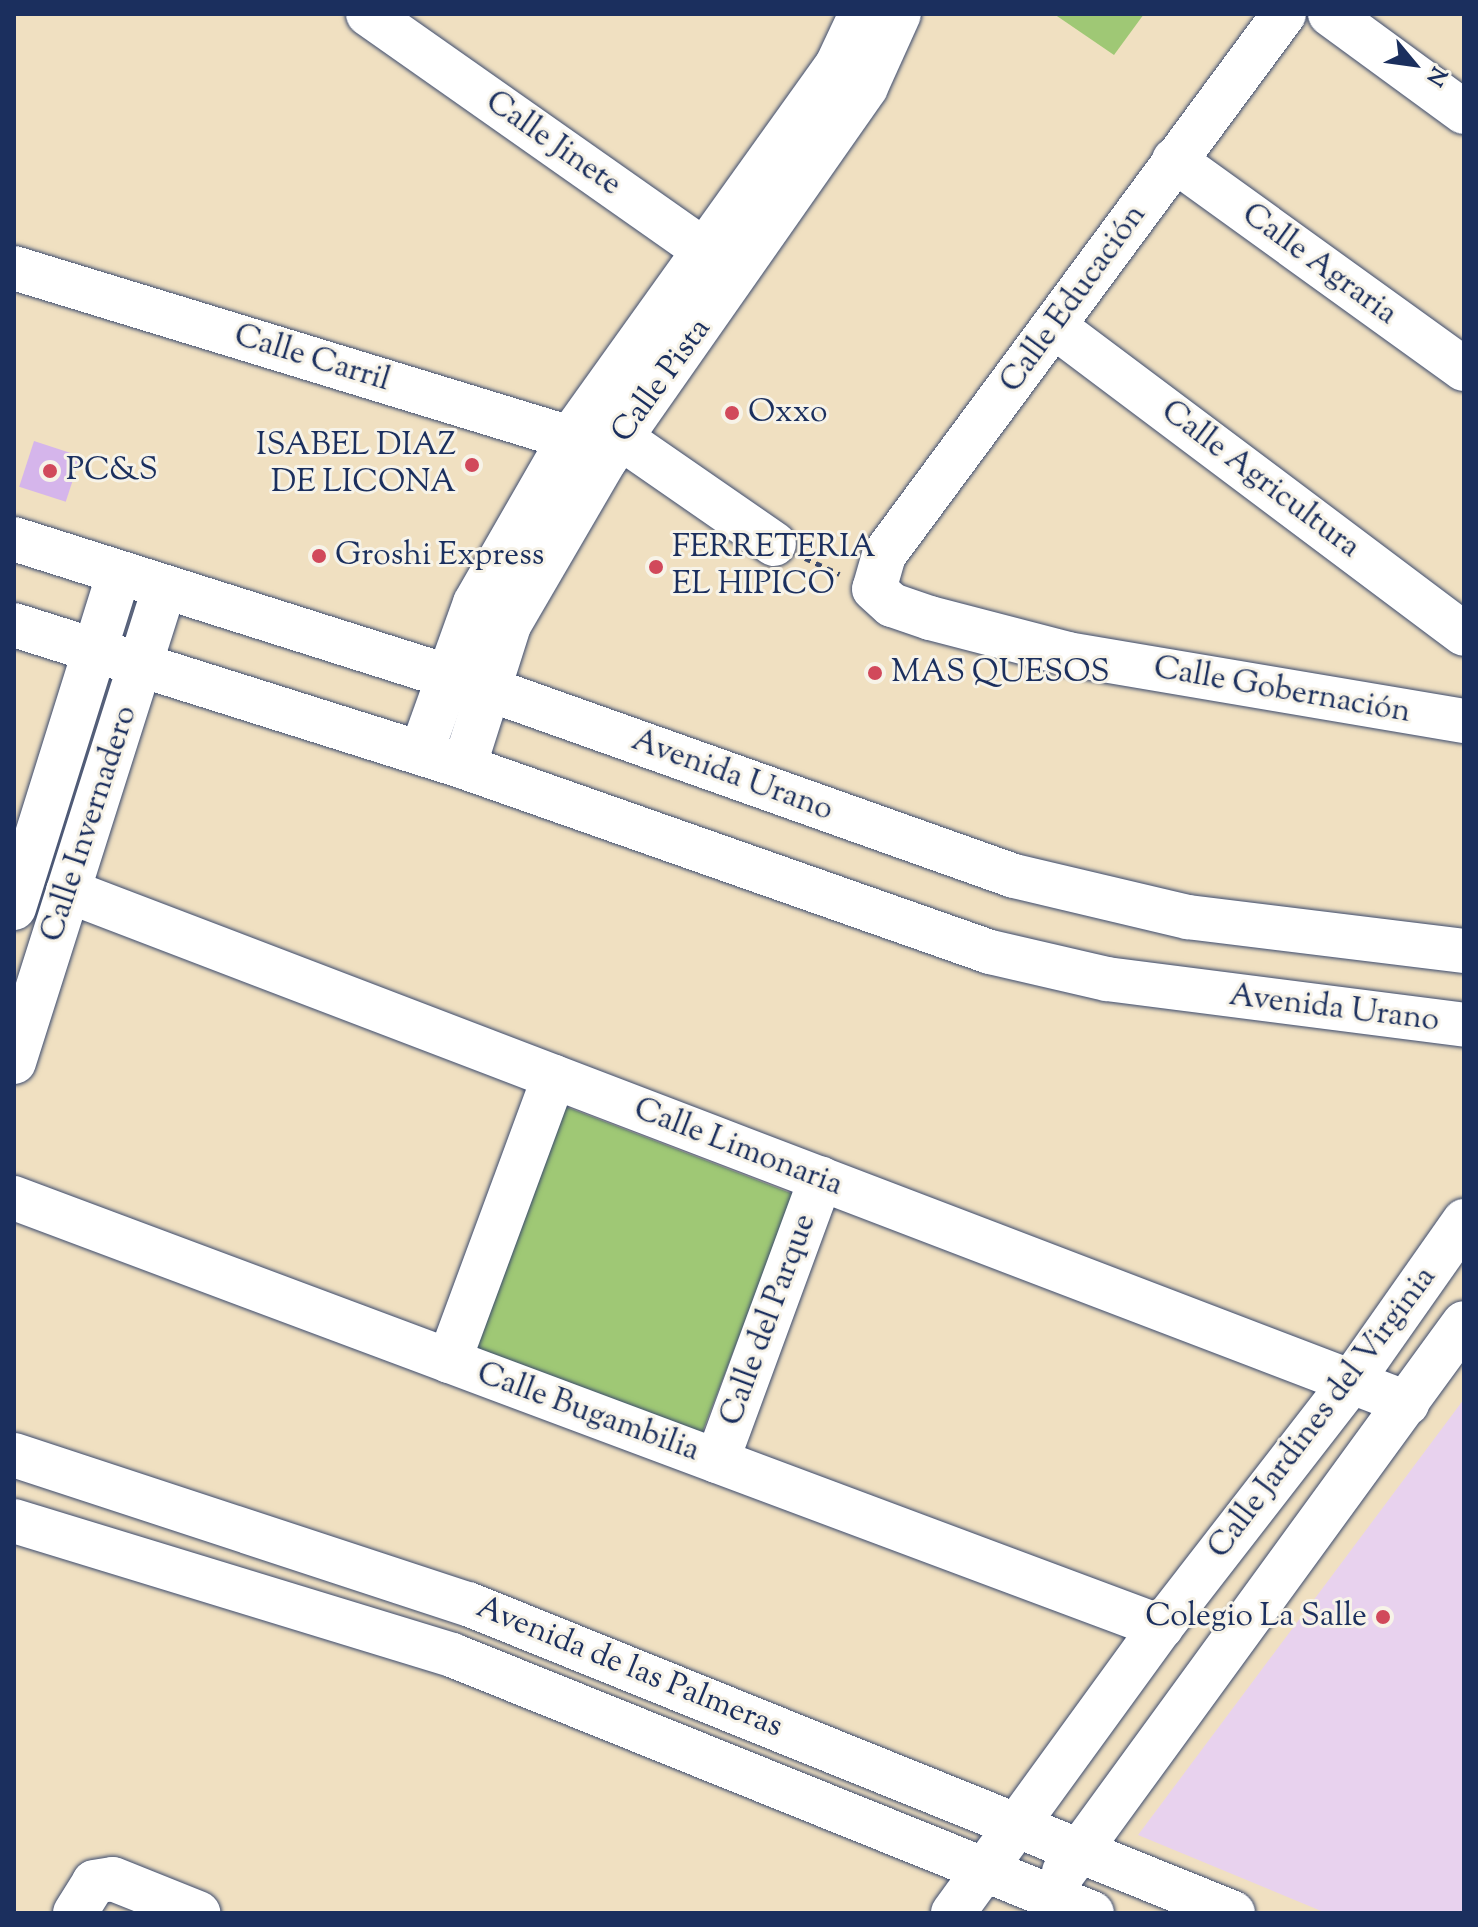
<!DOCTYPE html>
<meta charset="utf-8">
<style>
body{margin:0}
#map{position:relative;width:1478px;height:1927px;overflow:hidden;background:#f0e0c1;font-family:"Sorts Mill Goudy",serif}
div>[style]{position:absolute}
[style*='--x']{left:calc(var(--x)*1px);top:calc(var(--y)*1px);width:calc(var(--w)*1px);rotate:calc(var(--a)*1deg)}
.built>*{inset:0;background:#e8d2ee}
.green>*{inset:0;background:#9fc875;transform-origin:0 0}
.building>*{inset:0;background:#d5b5eb;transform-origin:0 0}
.path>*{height:5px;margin-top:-2.5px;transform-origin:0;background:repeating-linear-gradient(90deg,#3b4a6d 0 6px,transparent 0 12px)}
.roads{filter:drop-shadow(0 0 2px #3b4a6d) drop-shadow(0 0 2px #3b4a6d)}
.minor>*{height:44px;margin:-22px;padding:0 22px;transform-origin:22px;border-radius:22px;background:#fff}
.major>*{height:44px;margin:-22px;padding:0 22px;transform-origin:22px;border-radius:22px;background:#fff}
.dots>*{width:22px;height:22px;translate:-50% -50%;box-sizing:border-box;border:4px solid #f7f3e8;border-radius:50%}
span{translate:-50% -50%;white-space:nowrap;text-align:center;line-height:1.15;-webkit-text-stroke:6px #f7f3e8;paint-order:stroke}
.street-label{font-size:32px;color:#1b2f5e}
.poi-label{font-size:32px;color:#1b2f5e}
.left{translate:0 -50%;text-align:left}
.right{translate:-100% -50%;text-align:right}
.frame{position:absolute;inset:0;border:16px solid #1b2f5e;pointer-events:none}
.north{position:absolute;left:1374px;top:24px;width:80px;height:80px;-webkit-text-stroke:6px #f7f3e8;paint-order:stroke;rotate:119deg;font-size:22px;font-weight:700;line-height:32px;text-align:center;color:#1b2f5e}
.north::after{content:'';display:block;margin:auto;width:28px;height:36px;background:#1b2f5e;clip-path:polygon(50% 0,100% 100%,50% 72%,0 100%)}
</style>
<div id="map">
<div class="built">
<i style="clip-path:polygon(1464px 1399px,1464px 1913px,1326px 1913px,1138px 1835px)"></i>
</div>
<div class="green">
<i style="clip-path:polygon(1054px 14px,1144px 14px,1114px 55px)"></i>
<i style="left:564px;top:1106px;width:246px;height:260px;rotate:21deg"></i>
</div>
<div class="building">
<i style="left:34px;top:441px;width:49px;height:48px;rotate:18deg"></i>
</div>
<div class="path">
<i style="--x:805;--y:558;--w:38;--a:25"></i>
</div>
<div class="roads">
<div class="minor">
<i style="--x:368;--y:14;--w:441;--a:35.1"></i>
<i style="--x:1284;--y:14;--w:673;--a:126.48"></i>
<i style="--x:884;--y:555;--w:35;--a:106"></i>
<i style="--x:874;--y:589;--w:24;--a:42"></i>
<i style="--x:892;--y:605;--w:40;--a:18.9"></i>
<i style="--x:930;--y:618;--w:143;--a:14.6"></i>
<i style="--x:1068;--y:654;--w:402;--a:9.6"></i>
<i style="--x:1330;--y:14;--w:166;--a:36.2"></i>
<i style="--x:1174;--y:160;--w:357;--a:35.8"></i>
<i style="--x:14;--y:268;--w:581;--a:17"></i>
<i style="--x:570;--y:438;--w:28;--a:32"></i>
<i style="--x:1055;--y:327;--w:511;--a:36.89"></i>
<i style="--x:621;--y:438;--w:186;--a:34.7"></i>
<i style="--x:421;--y:753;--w:159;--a:-70.2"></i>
<i style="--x:475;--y:603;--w:190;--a:-60.1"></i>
<i style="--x:570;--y:438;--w:459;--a:-54.4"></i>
<i style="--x:837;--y:65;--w:56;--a:-64.8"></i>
<i style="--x:464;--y:767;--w:149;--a:-72.4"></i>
<i style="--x:509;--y:625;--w:191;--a:-59.8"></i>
<i style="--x:605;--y:460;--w:455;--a:-55"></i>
<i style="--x:866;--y:87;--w:80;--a:-65.7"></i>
<i style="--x:68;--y:891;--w:1434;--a:20.93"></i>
<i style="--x:14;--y:908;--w:351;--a:-72.6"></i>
<i style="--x:14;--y:1062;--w:498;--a:-72.4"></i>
<i style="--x:14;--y:1198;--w:1225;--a:20.51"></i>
<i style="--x:449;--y:1361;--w:303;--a:-69.7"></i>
<i style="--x:14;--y:1455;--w:478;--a:18.2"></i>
<i style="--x:468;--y:1604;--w:825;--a:21.99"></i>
<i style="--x:717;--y:1461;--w:301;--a:-69.8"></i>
<i style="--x:14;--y:1521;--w:458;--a:17"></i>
<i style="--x:452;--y:1655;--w:690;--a:21.96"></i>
<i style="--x:1064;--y:1872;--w:679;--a:-53.92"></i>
<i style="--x:75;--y:1913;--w:36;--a:-58"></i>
<i style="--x:94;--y:1882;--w:19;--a:-9"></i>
<i style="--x:113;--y:1879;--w:92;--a:21.8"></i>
<i style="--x:953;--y:1913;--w:354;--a:-54"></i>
<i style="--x:1161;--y:1627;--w:310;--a:-52.2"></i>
<i style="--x:1351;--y:1382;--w:197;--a:-54.9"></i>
</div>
<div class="major">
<i style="--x:14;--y:539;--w:500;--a:17.57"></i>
<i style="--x:491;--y:690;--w:555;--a:19.58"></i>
<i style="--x:1014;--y:876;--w:179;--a:13.3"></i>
<i style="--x:1188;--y:917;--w:278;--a:7"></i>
<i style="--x:14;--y:625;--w:472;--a:17.5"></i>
<i style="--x:464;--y:767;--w:558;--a:19.38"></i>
<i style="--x:990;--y:952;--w:120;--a:13"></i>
<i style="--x:1107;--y:979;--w:360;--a:7.3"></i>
</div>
</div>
<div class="dots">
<i style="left:732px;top:413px;background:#d1495b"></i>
<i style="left:472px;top:465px;background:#d1495b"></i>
<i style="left:50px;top:471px;background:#d1495b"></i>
<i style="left:319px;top:556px;background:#d1495b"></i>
<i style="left:656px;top:567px;background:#d1495b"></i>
<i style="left:875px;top:673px;background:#d1495b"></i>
<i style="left:1383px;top:1617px;background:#d1495b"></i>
</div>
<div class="street-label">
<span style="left:553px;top:144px;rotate:35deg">Calle Jinete</span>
<span style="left:1319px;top:265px;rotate:36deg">Calle Agraria</span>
<span style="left:1074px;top:299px;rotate:-54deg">Calle Educación</span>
<span style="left:312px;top:359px;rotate:17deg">Calle Carril</span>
<span style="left:662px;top:381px;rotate:-54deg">Calle Pista</span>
<span style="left:1260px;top:480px;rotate:37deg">Calle Agricultura</span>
<span style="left:1282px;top:691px;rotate:10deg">Calle Gobernación</span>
<span style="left:732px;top:776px;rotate:20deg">Avenida Urano</span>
<span style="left:90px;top:824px;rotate:-72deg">Calle Invernadero</span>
<span style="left:1334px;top:1009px;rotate:7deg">Avenida Urano</span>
<span style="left:738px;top:1148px;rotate:21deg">Calle Limonaria</span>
<span style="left:769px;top:1320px;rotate:-70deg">Calle del Parque</span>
<span style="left:588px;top:1413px;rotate:20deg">Calle Bugambilia</span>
<span style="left:1323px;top:1413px;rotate:-53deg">Calle Jardines del Virginia</span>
<span style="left:629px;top:1668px;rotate:22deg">Avenida de las Palmeras</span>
</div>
<div class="poi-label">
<span class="left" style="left:748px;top:413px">Oxxo</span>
<span class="right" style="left:456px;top:465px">ISABEL DIAZ<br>DE LICONA</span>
<span class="left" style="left:66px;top:471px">PC&amp;S</span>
<span class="left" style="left:672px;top:567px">FERRETERIA<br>EL HIPICO</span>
<span class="left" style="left:335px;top:556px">Groshi Express</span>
<span class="left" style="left:891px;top:673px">MAS QUESOS</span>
<span class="right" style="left:1367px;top:1617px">Colegio La Salle</span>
</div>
<div class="frame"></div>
<div class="north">N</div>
</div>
